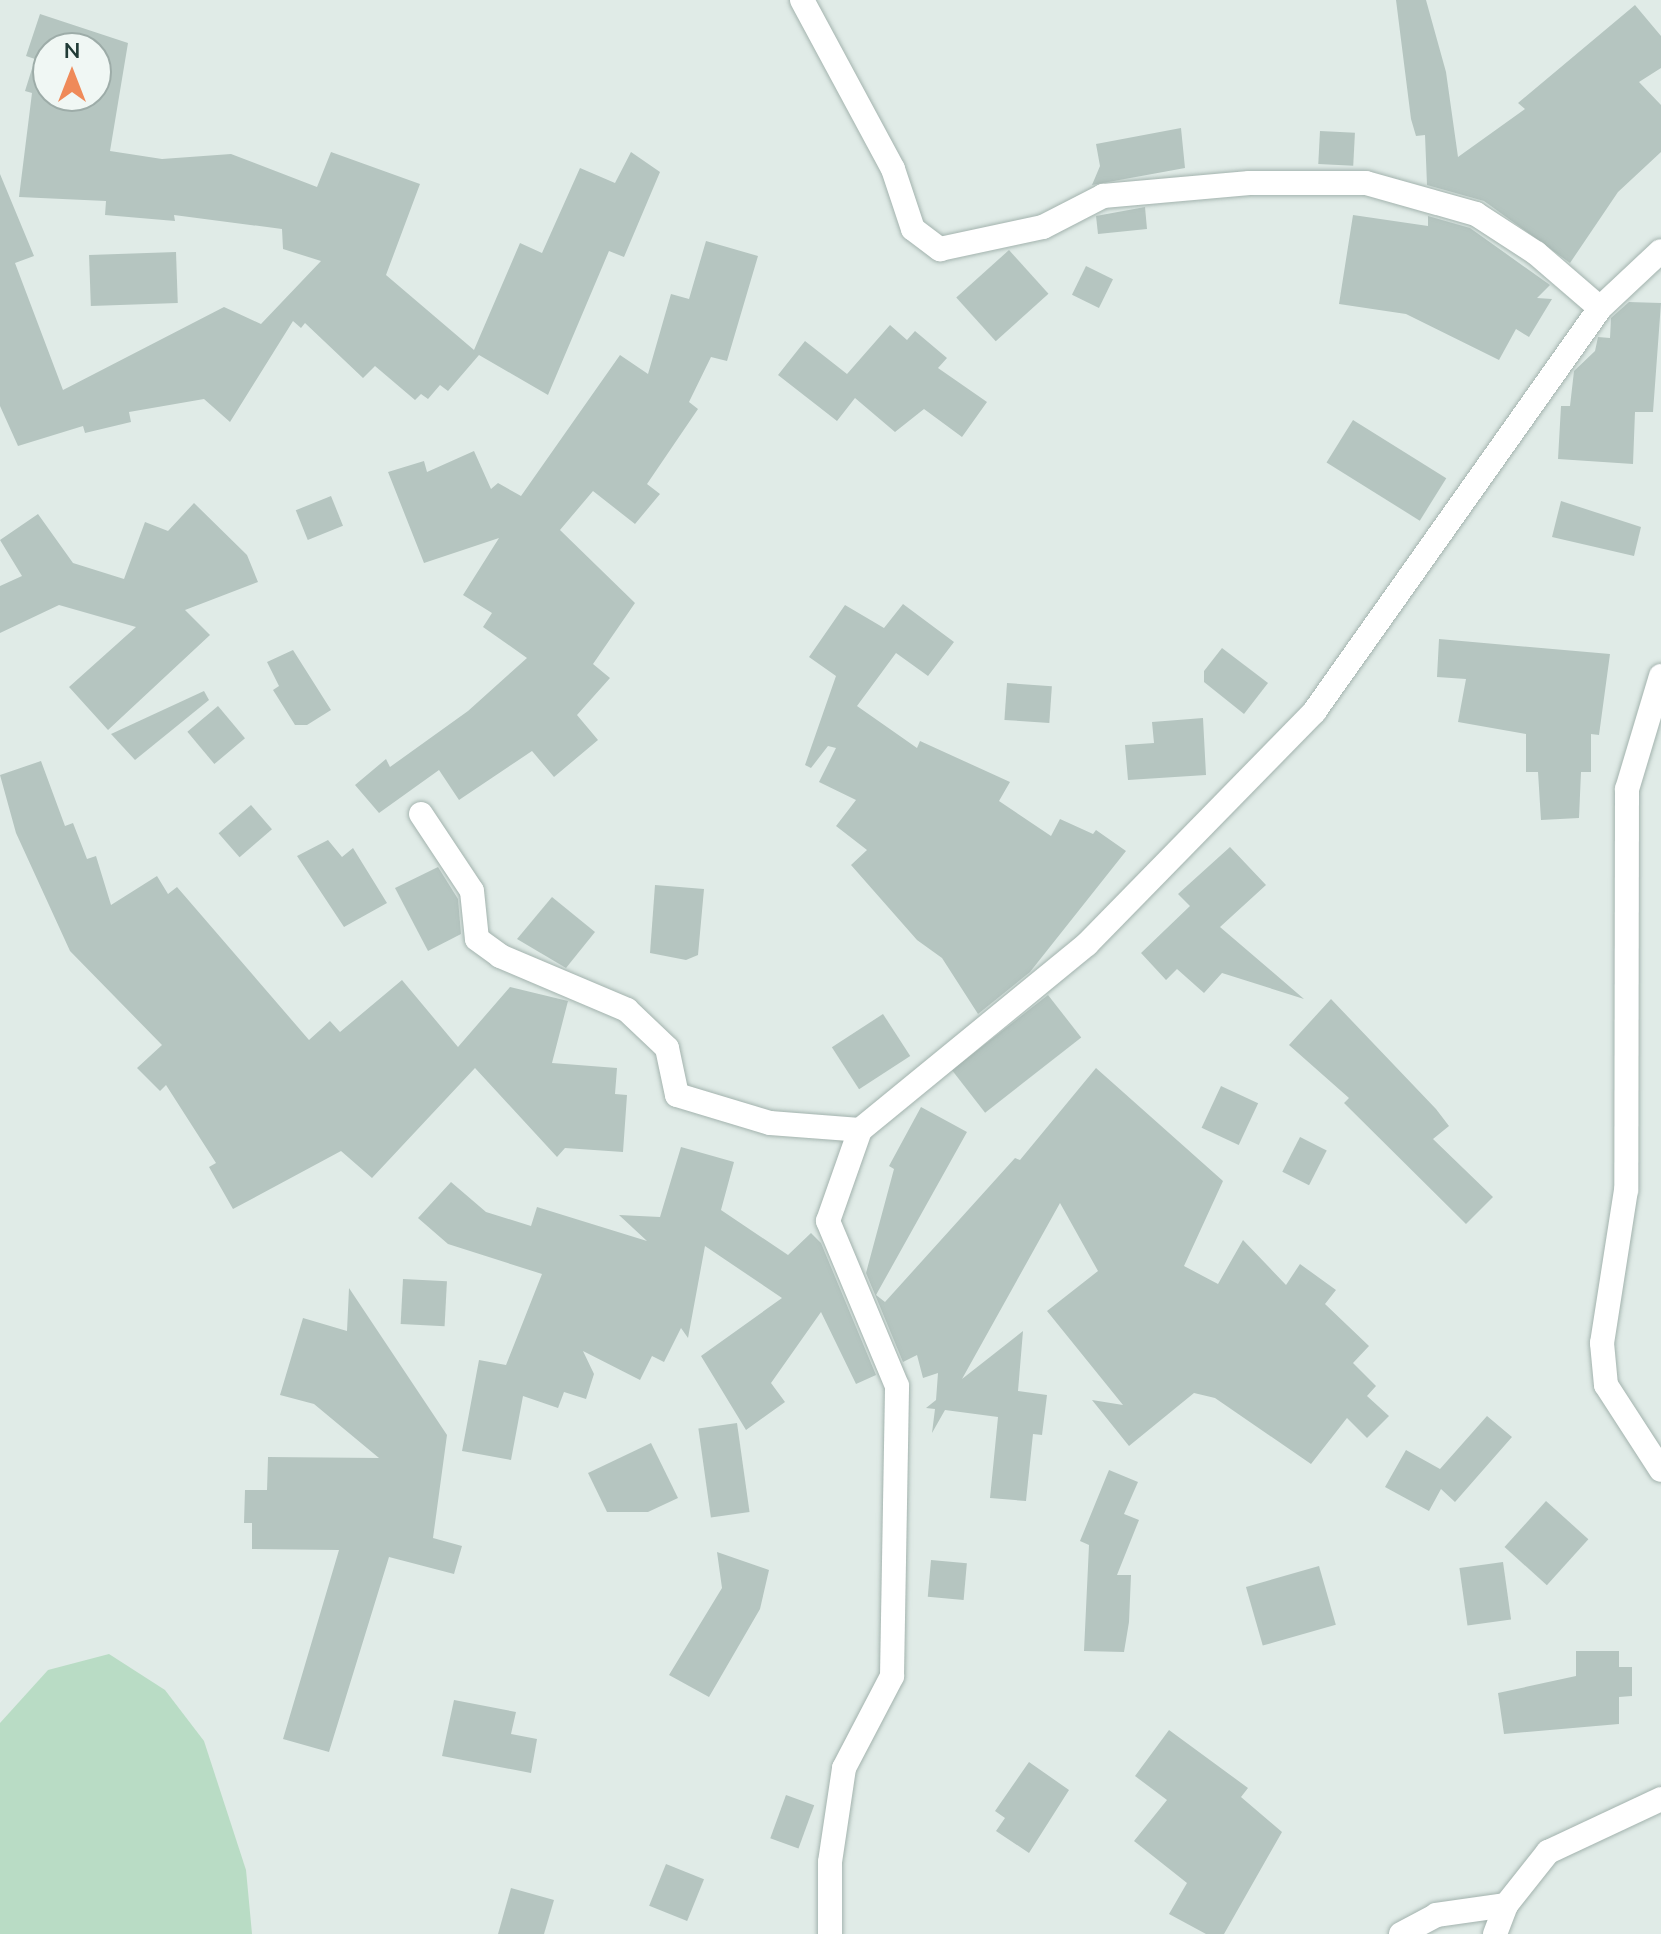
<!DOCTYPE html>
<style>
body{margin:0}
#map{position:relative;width:1661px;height:1934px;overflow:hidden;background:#e0ebe7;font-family:Mulish,sans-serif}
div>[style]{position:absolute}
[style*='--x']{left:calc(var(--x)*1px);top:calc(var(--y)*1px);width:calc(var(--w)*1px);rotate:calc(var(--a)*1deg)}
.green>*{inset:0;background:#b9dcc5}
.building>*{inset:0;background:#b5c5c0;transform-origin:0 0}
.roads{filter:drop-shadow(0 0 2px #a3b3ae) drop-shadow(0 0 2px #a3b3ae)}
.street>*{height:24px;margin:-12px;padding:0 12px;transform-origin:12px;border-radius:12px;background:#fff}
span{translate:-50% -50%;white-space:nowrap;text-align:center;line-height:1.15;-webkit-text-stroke:7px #f0f7f4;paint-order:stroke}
.north{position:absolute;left:32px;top:32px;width:80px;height:80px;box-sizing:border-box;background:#f0f7f4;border:2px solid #9daca8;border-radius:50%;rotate:0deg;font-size:22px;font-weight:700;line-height:32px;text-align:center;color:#213b36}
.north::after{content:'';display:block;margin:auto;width:28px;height:36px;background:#ef8a59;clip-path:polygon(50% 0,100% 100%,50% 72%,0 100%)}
</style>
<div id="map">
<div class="green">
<i style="clip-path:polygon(109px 1654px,165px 1690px,204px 1741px,246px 1870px,252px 1934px,0 1934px,0 1723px,48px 1670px)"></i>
</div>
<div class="building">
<i style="clip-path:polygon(1396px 0,1426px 0,1446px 72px,1458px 157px,1525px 109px,1518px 103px,1635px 5px,1661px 36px,1661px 68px,1639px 82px,1661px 105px,1661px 152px,1618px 192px,1570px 263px,1484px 201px,1427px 185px,1425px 135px,1416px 136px,1411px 119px)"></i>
<i style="clip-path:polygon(evenodd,40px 14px,128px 43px,110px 151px,162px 159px,231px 154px,317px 187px,331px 152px,420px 184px,386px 275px,474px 350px,520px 243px,542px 253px,580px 168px,615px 183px,631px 152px,660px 172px,624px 257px,609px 251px,548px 395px,479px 355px,448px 391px,440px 385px,428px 399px,421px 394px,415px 400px,375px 366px,363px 378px,305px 323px,301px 328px,293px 321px,230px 422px,204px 399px,129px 412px,131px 422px,85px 433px,83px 426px,18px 446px,0 406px,0 174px,34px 256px,15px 263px,63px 390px,224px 307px,261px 324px,321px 261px,283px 249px,282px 229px,174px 215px,175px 221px,105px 215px,106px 201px,19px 197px,32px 93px,25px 91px,35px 59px,26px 56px,40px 14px,48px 48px,96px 48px,96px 96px,48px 96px,48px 48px)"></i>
<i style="clip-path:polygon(1181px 128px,1185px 168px,1092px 185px,1100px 166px,1096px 144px)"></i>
<i style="left:1320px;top:131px;width:35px;height:33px;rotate:3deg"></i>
<i style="clip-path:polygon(1145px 207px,1147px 229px,1098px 234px,1096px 216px)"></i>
<i style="clip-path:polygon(1353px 215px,1428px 226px,1428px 216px,1470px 228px,1550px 285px,1537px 298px,1552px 299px,1529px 337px,1516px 329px,1499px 360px,1406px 314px,1339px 304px)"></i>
<i style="clip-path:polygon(706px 241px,758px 256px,727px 361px,711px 357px,689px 402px,698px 409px,647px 484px,660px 494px,635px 524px,593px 491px,560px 530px,635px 603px,593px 664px,610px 678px,577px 715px,598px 740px,554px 777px,532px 751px,459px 800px,439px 770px,379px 813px,355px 785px,386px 759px,390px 767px,468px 711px,527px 658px,483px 627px,492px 613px,463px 595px,499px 538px,424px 563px,388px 472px,424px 461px,427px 472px,474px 451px,491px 489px,498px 483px,521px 496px,620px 355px,648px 374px,671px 294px,689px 299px)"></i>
<i style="left:1009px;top:250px;width:59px;height:71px;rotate:48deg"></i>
<i style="left:176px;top:252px;width:51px;height:87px;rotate:88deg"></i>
<i style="left:1086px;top:266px;width:30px;height:32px;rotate:26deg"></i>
<i style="clip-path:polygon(1629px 302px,1661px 303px,1653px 412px,1635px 412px,1633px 464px,1558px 459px,1561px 406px,1570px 406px,1574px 371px,1595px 351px,1598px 337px,1610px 338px,1611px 318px)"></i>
<i style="clip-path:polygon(890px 325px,907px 340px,915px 331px,947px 358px,938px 368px,987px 402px,962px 437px,924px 409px,895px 432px,855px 398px,837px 421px,778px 375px,805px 341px,847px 374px)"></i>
<i style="left:1353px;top:420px;width:110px;height:50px;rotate:32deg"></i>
<i style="left:331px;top:496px;width:32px;height:38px;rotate:68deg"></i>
<i style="clip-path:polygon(1561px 501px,1641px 527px,1634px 556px,1552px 537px)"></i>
<i style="clip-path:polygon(194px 503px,247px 555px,258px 582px,185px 610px,210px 635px,108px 730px,69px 687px,136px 627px,59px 605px,0 633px,0 586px,22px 576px,0 540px,38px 514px,73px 563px,124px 579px,145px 522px,168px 531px)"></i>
<i style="clip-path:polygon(903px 604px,954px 642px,928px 676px,896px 653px,857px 706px,917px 748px,920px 741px,1010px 782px,999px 801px,1051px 836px,1060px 819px,1093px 834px,1096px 830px,1126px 851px,1030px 972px,978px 1014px,942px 958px,917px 940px,851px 865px,867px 850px,836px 826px,856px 800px,819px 782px,836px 748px,828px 746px,811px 768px,805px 765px,836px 676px,809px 657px,845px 605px,884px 628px)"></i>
<i style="clip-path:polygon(1439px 639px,1610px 654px,1599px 735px,1591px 734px,1591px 772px,1581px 772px,1579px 818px,1541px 820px,1538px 772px,1526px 772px,1526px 734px,1458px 722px,1466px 679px,1437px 677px)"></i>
<i style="clip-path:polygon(1222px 648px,1268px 683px,1244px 714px,1204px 682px,1204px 671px)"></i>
<i style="clip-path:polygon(293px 650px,331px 710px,307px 725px,295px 725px,273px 690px,279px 686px,267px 662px)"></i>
<i style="left:1007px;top:683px;width:45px;height:37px;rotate:4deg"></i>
<i style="clip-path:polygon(204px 691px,209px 700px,135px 760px,111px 734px)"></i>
<i style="left:218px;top:706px;width:42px;height:40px;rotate:50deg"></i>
<i style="clip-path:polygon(1203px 718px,1206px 775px,1128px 780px,1125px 745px,1154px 743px,1152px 722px)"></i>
<i style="clip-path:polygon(41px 761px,65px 826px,73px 823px,87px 859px,96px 856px,111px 905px,157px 876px,168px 894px,177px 887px,309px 1040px,330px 1021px,340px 1032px,402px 980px,458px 1047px,510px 987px,568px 1001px,552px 1063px,617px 1068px,615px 1094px,627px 1095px,623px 1152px,565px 1148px,557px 1157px,475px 1068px,372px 1178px,341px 1151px,233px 1209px,209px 1167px,216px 1163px,166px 1085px,160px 1091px,137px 1068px,162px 1045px,70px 951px,16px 833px,0 775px)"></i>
<i style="left:251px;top:805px;width:32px;height:43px;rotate:49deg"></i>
<i style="clip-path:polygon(328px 840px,342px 857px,353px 848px,387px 903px,344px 927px,297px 856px)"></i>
<i style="clip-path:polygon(1230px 847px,1266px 885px,1220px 927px,1304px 999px,1222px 973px,1204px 993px,1177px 969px,1166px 980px,1141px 953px,1190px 906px,1178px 894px)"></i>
<i style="clip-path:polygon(438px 867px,458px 899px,461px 934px,428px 951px,395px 888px)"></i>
<i style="clip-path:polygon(655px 885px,704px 889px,698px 955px,686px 960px,650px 953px)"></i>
<i style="clip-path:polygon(552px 897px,595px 932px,566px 968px,517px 939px)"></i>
<i style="left:1048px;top:995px;width:54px;height:122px;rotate:52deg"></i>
<i style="clip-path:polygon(1331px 999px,1436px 1109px,1449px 1126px,1433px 1139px,1493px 1197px,1466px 1224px,1344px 1103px,1349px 1098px,1289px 1045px)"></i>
<i style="left:883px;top:1014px;width:50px;height:61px;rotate:57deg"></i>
<i style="clip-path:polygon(1096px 1068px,1223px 1181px,1184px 1266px,1218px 1284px,1243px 1240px,1286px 1285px,1300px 1264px,1336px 1290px,1325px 1304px,1369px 1346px,1353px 1363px,1376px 1386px,1367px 1396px,1389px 1416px,1367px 1438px,1347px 1418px,1311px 1464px,1215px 1398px,1194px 1393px,1129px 1446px,1092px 1400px,1123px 1405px,1047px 1311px,1098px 1271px,1060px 1203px,962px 1379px,1023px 1331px,1018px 1391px,1047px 1395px,1042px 1435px,1033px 1434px,1026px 1501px,990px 1498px,998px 1417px,945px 1410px,932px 1433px,935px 1409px,926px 1408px,936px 1400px,938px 1373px,923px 1378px,917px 1355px,903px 1362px,866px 1273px,894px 1169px,889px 1166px,921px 1107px,967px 1132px,876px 1295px,885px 1302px,1015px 1158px,1020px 1160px)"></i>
<i style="left:1221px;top:1086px;width:41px;height:46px;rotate:25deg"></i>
<i style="left:1300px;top:1137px;width:30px;height:39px;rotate:27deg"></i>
<i style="clip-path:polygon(681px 1147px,734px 1162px,721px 1210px,788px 1255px,811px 1233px,821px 1243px,876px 1375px,856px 1384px,821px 1312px,771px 1383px,785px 1402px,746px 1430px,701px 1356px,782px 1298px,705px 1246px,688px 1338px,681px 1328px,664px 1362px,652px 1356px,640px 1380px,583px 1351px,594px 1374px,586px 1399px,564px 1392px,558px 1408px,523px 1396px,511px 1460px,462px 1451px,479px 1360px,506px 1365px,542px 1274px,448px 1244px,418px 1218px,451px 1182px,486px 1212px,531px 1226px,537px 1207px,647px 1241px,619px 1215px,660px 1217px)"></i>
<i style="left:403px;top:1279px;width:44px;height:45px;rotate:3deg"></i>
<i style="clip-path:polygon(349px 1288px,447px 1435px,433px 1538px,462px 1546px,454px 1574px,389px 1557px,329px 1752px,283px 1739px,339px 1550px,252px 1549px,252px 1523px,244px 1523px,245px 1490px,267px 1490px,268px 1457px,379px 1458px,314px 1404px,280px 1395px,303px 1318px,347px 1331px)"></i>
<i style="clip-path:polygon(1487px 1416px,1512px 1437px,1455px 1502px,1441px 1489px,1429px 1511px,1385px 1487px,1406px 1450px,1440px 1469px)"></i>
<i style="left:737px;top:1423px;width:90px;height:39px;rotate:82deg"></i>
<i style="clip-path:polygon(651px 1443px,678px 1498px,648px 1512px,607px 1512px,588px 1473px)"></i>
<i style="clip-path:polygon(1109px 1470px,1138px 1482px,1124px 1514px,1139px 1520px,1117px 1575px,1131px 1575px,1129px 1622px,1124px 1652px,1084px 1651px,1089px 1545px,1080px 1541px)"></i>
<i style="left:1546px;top:1501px;width:57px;height:62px;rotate:42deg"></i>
<i style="clip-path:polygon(717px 1552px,769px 1570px,760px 1609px,709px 1697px,669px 1675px,722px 1588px)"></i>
<i style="left:931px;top:1560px;width:36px;height:37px;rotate:5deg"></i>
<i style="left:1503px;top:1562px;width:58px;height:44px;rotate:82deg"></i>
<i style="left:1319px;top:1566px;width:61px;height:76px;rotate:74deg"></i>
<i style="clip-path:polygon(1576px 1651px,1619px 1651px,1619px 1667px,1632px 1667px,1632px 1696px,1619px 1697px,1619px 1724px,1504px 1734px,1498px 1693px,1576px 1676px)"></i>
<i style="clip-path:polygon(454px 1700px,516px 1712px,511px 1734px,537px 1739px,531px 1773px,442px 1756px)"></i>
<i style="clip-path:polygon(1169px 1730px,1248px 1788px,1241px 1797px,1282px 1832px,1224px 1934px,1206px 1934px,1169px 1914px,1187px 1883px,1134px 1841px,1167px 1800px,1135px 1776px)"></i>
<i style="clip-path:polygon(1029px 1762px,1069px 1790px,1029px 1853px,996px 1831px,1005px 1818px,995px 1811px)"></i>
<i style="left:786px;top:1795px;width:30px;height:46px;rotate:20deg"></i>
<i style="left:666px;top:1864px;width:41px;height:45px;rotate:22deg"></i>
<i style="clip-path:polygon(511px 1888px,554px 1900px,544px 1934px,498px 1934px)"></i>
</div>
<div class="roads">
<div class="street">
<i style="--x:802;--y:0;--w:192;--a:61.7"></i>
<i style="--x:893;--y:169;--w:63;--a:71.6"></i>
<i style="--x:913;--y:229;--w:34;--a:37"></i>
<i style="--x:940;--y:249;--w:105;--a:-12.1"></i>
<i style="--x:1043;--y:227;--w:68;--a:-27.3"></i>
<i style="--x:1103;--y:196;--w:147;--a:-5.1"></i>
<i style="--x:1249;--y:183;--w:117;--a:0"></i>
<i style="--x:1366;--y:183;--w:114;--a:15.7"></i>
<i style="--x:1476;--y:214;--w:72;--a:33"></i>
<i style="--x:1536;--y:253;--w:84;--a:40.7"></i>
<i style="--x:1661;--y:676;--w:118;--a:106.7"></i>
<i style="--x:1627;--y:789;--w:401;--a:90.1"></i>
<i style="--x:1626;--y:1190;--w:155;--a:98.9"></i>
<i style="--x:1602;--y:1343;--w:42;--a:84.6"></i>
<i style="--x:1606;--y:1385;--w:101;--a:57.1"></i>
<i style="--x:421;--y:814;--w:92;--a:56.5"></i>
<i style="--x:472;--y:891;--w:48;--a:84.1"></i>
<i style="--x:477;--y:939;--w:29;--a:36"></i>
<i style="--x:500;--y:956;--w:138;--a:23"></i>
<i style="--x:627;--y:1010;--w:55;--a:43.5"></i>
<i style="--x:667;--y:1048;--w:48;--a:78"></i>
<i style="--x:677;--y:1095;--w:97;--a:16.8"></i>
<i style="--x:770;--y:1123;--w:90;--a:4.4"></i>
<i style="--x:830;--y:1934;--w:72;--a:-90"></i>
<i style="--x:830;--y:1862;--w:95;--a:-81.5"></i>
<i style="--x:844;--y:1768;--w:104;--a:-62.4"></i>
<i style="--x:892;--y:1676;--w:290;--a:-89"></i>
<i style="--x:897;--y:1386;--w:179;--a:-112.7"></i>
<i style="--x:828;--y:1221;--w:96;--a:-70.6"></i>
<i style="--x:860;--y:1130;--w:293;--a:-39.3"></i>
<i style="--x:1087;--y:944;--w:325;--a:-45.6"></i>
<i style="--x:1314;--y:712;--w:495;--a:-54.7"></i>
<i style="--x:1600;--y:308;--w:83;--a:-43.1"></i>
<i style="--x:1401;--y:1934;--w:40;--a:-28"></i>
<i style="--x:1436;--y:1915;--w:71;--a:-8.1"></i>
<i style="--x:1495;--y:1934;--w:31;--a:-69"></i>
<i style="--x:1506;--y:1905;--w:68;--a:-51.6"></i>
<i style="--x:1548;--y:1852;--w:125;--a:-25.1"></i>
</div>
</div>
<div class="north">N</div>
</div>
